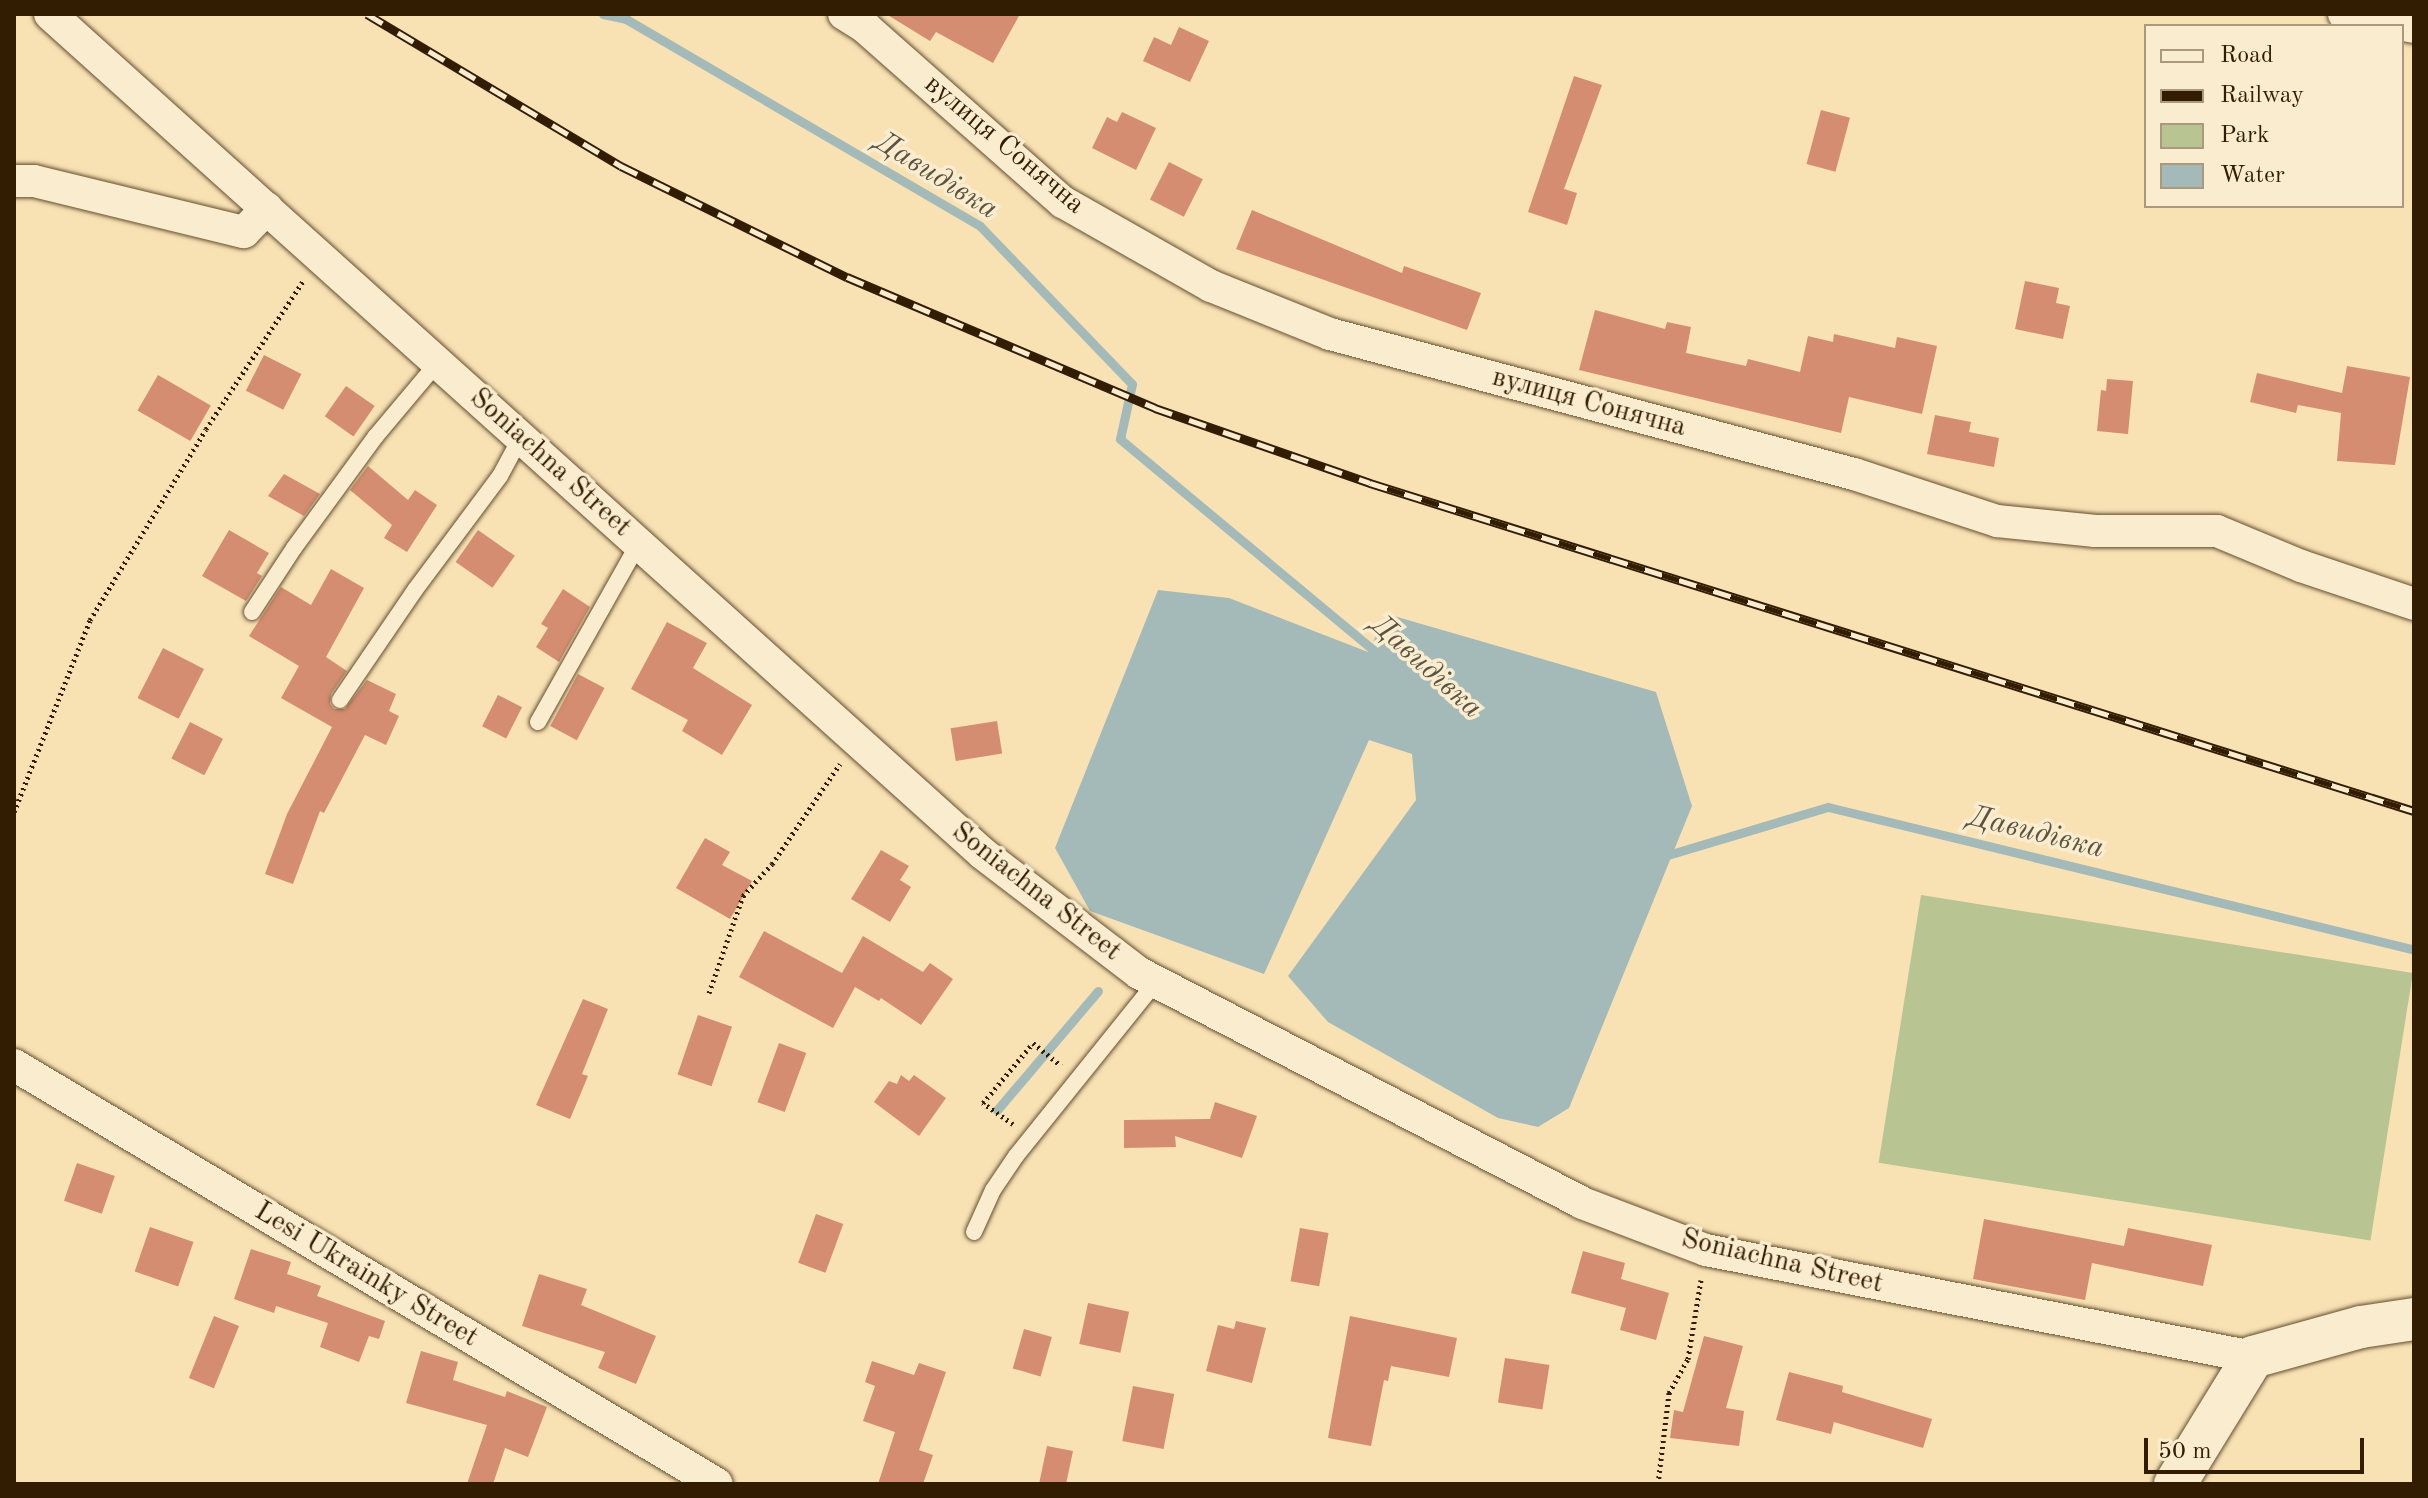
<!DOCTYPE html>
<meta charset="utf-8">
<style>
body{margin:0}
#map{position:relative;width:2428px;height:1498px;overflow:hidden;background:#f8e2b4;font-family:"Old Standard TT",serif}
div>[style]{position:absolute}
[style*='--x']{left:calc(var(--x)*1px);top:calc(var(--y)*1px);width:calc(var(--w)*1px);rotate:calc(var(--a)*1deg)}
.green>*{inset:0;background:#b8c491;transform-origin:0 0}
.water>*{inset:0;background:#a3bab9}
.stream>*{height:9px;margin:-4.5px;padding:0 4.5px;transform-origin:4.5px;border-radius:4.5px;background:#a3bab9}
.building>*{inset:0;background:#d48d70;transform-origin:0 0}
.path>*{height:5px;margin-top:-2.5px;transform-origin:0;background:repeating-linear-gradient(90deg,#321c02 0 2px,transparent 0 6px)}
.roads{filter:drop-shadow(0 0 2px #644e2e) drop-shadow(0 0 2px #644e2e)}
.service>*{height:16px;margin:-8px;padding:0 8px;transform-origin:8px;border-radius:8px;background:#faecce}
.minor>*{height:32px;margin:-16px;padding:0 16px;transform-origin:16px;border-radius:16px;background:#faecce}
.tertiary>*{height:42px;margin:-21px;padding:0 21px;transform-origin:21px;border-radius:21px;background:#faecce}
.rail>*{height:9px;margin-top:-4.5px;transform-origin:0;background:repeating-linear-gradient(90deg,#faecce 0 18px,#321c02 0 36px);box-sizing:border-box;border-block:2px solid #321c02}
span{translate:-50% -50%;white-space:nowrap;text-align:center;line-height:1.15;-webkit-text-stroke:7px #faecce;paint-order:stroke}
.street-label{font-size:28px;color:#321c02}
.water-label{font-size:30px;color:#5a5342;font-style:italic}
.frame{position:absolute;inset:0;border:16px solid #321c02;pointer-events:none}
.legend{position:absolute;left:2144px;top:24px;width:260px;height:184px;box-sizing:border-box;background:#faecce;border:2px solid #aa997c;margin:0;padding:10px 14px;list-style:none;font-size:24px;color:#321c02}
.legend li{display:flex;align-items:center;gap:16px;height:40px}
.legend b{width:40px;border:2px solid #aa997c}
.scale{position:absolute;left:2144px;top:1438px;width:220px;height:36px;box-sizing:border-box;border:4px solid #321c02;border-top:0;padding-left:10px;font-size:24px;line-height:28px;white-space:nowrap;color:#321c02;-webkit-text-stroke:6px #faecce;paint-order:stroke}
</style>
<div id="map">
<div class="green">
<i style="left:1921px;top:895px;width:498px;height:271px;rotate:9deg"></i>
</div>
<div class="water">
<i style="clip-path:polygon(1158px 590px,1229px 598px,1368px 652px,1387px 614px,1656px 692px,1692px 806px,1569px 1108px,1538px 1127px,1498px 1118px,1328px 1022px,1288px 976px,1416px 800px,1412px 754px,1369px 740px,1264px 974px,1090px 911px,1055px 848px)"></i>
</div>
<div class="stream">
<i style="--x:603;--y:14;--w:24;--a:12"></i>
<i style="--x:626;--y:19;--w:410;--a:30.3"></i>
<i style="--x:980;--y:226;--w:219;--a:46.1"></i>
<i style="--x:1132;--y:384;--w:56;--a:102.3"></i>
<i style="--x:1120;--y:439;--w:336;--a:39.8"></i>
<i style="--x:1661;--y:857;--w:174;--a:-16.7"></i>
<i style="--x:1828;--y:807;--w:601;--a:13.67"></i>
<i style="--x:997;--y:1110;--w:156;--a:-49.7"></i>
</div>
<div class="building">
<i style="clip-path:polygon(886px 14px,1020px 14px,993px 63px,936px 32px,930px 41px)"></i>
<i style="clip-path:polygon(1179px 27px,1209px 41px,1190px 82px,1143px 61px,1154px 37px,1171px 45px)"></i>
<i style="clip-path:polygon(1574px 76px,1602px 85px,1564px 189px,1577px 193px,1567px 225px,1528px 212px)"></i>
<i style="left:1821px;top:110px;width:30px;height:56px;rotate:15deg"></i>
<i style="clip-path:polygon(1122px 112px,1156px 128px,1136px 170px,1092px 148px,1107px 117px,1117px 122px)"></i>
<i style="left:1169px;top:162px;width:38px;height:42px;rotate:27deg"></i>
<i style="clip-path:polygon(1252px 210px,1402px 273px,1404px 266px,1481px 293px,1467px 330px,1236px 249px)"></i>
<i style="clip-path:polygon(2025px 281px,2059px 288px,2056px 303px,2070px 306px,2063px 339px,2015px 329px)"></i>
<i style="clip-path:polygon(1595px 310px,1665px 329px,1667px 322px,1691px 327px,1686px 353px,1746px 366px,1748px 359px,1800px 372px,1808px 336px,1833px 342px,1834px 334px,1895px 348px,1897px 337px,1937px 346px,1922px 414px,1849px 397px,1841px 433px,1579px 370px)"></i>
<i style="left:264px;top:355px;width:42px;height:40px;rotate:27deg"></i>
<i style="clip-path:polygon(2347px 366px,2410px 377px,2395px 465px,2337px 461px,2341px 413px,2298px 405px,2296px 413px,2250px 402px,2257px 373px,2342px 393px)"></i>
<i style="left:158px;top:375px;width:61px;height:41px;rotate:30deg"></i>
<i style="clip-path:polygon(2107px 379px,2133px 381px,2128px 434px,2097px 431px,2101px 390px,2106px 391px)"></i>
<i style="left:346px;top:386px;width:35px;height:37px;rotate:35deg"></i>
<i style="clip-path:polygon(1935px 415px,1971px 422px,1969px 432px,1999px 438px,1994px 467px,1927px 454px)"></i>
<i style="clip-path:polygon(368px 466px,408px 500px,415px 490px,437px 505px,407px 552px,384px 538px,392px 525px,350px 490px)"></i>
<i style="clip-path:polygon(284px 474px,320px 494px,304px 516px,268px 496px)"></i>
<i style="clip-path:polygon(229px 530px,269px 553px,257px 573px,262px 576px,246px 601px,202px 576px)"></i>
<i style="left:478px;top:530px;width:45px;height:39px;rotate:35deg"></i>
<i style="clip-path:polygon(331px 569px,364px 588px,326px 657px,347px 671px,331px 694px,330px 704px,334px 709px,345px 709px,367px 680px,396px 694px,389px 711px,399px 716px,386px 745px,365px 735px,324px 813px,320px 811px,293px 884px,265px 874px,287px 814px,332px 727px,281px 698px,299px 666px,249px 636px,281px 587px,311px 605px)"></i>
<i style="clip-path:polygon(563px 589px,590px 607px,559px 662px,536px 647px,548px 628px,541px 624px)"></i>
<i style="clip-path:polygon(667px 622px,707px 643px,693px 668px,752px 705px,722px 755px,682px 731px,688px 720px,631px 689px)"></i>
<i style="left:163px;top:648px;width:46px;height:56px;rotate:27deg"></i>
<i style="left:578px;top:674px;width:30px;height:59px;rotate:28deg"></i>
<i style="left:498px;top:695px;width:27px;height:35px;rotate:27deg"></i>
<i style="left:997px;top:721px;width:33px;height:47px;rotate:81deg"></i>
<i style="left:190px;top:722px;width:37px;height:41px;rotate:27deg"></i>
<i style="clip-path:polygon(705px 838px,730px 852px,722px 865px,752px 881px,730px 919px,676px 888px)"></i>
<i style="clip-path:polygon(881px 850px,909px 866px,900px 880px,911px 887px,890px 922px,851px 899px)"></i>
<i style="clip-path:polygon(764px 931px,842px 973px,863px 936px,923px 972px,930px 963px,953px 979px,921px 1025px,881px 998px,879px 1001px,855px 987px,833px 1028px,739px 977px)"></i>
<i style="clip-path:polygon(583px 999px,608px 1009px,582px 1074px,588px 1076px,570px 1119px,536px 1105px)"></i>
<i style="left:698px;top:1015px;width:36px;height:63px;rotate:19deg"></i>
<i style="left:779px;top:1043px;width:29px;height:63px;rotate:20deg"></i>
<i style="clip-path:polygon(901px 1075px,909px 1081px,914px 1075px,946px 1098px,919px 1136px,874px 1102px,889px 1081px,897px 1084px)"></i>
<i style="clip-path:polygon(1215px 1102px,1257px 1116px,1242px 1158px,1175px 1136px,1176px 1147px,1124px 1148px,1124px 1120px,1210px 1119px)"></i>
<i style="left:77px;top:1163px;width:40px;height:40px;rotate:19deg"></i>
<i style="left:816px;top:1214px;width:29px;height:52px;rotate:20deg"></i>
<i style="clip-path:polygon(1984px 1219px,2124px 1246px,2128px 1228px,2212px 1245px,2203px 1286px,2092px 1263px,2085px 1300px,1973px 1279px)"></i>
<i style="left:150px;top:1227px;width:46px;height:47px;rotate:19deg"></i>
<i style="left:1300px;top:1228px;width:29px;height:54px;rotate:10deg"></i>
<i style="clip-path:polygon(251px 1249px,291px 1262px,287px 1274px,321px 1286px,317px 1296px,385px 1321px,379px 1339px,369px 1336px,359px 1362px,320px 1347px,328px 1323px,276px 1306px,274px 1313px,234px 1299px)"></i>
<i style="clip-path:polygon(1583px 1251px,1625px 1263px,1621px 1279px,1669px 1293px,1656px 1340px,1620px 1330px,1626px 1308px,1571px 1293px)"></i>
<i style="clip-path:polygon(539px 1274px,587px 1289px,581px 1305px,656px 1336px,636px 1384px,598px 1368px,605px 1352px,522px 1326px)"></i>
<i style="left:1088px;top:1303px;width:42px;height:42px;rotate:12deg"></i>
<i style="left:214px;top:1316px;width:27px;height:67px;rotate:22deg"></i>
<i style="clip-path:polygon(1350px 1316px,1457px 1338px,1449px 1377px,1391px 1366px,1388px 1381px,1384px 1380px,1371px 1446px,1328px 1438px)"></i>
<i style="clip-path:polygon(1236px 1321px,1266px 1328px,1252px 1383px,1206px 1371px,1218px 1325px,1234px 1329px)"></i>
<i style="left:1024px;top:1329px;width:29px;height:41px;rotate:16deg"></i>
<i style="clip-path:polygon(1704px 1336px,1743px 1346px,1726px 1408px,1744px 1411px,1739px 1446px,1670px 1438px,1674px 1410px,1683px 1412px)"></i>
<i style="clip-path:polygon(421px 1351px,458px 1362px,453px 1380px,505px 1397px,507px 1391px,547px 1407px,528px 1457px,505px 1448px,493px 1484px,467px 1484px,487px 1425px,406px 1403px)"></i>
<i style="left:1505px;top:1358px;width:45px;height:45px;rotate:9deg"></i>
<i style="clip-path:polygon(872px 1361px,914px 1375px,919px 1363px,946px 1372px,919px 1450px,933px 1455px,923px 1484px,878px 1484px,895px 1432px,863px 1421px,875px 1386px,865px 1382px)"></i>
<i style="clip-path:polygon(1789px 1372px,1843px 1386px,1842px 1392px,1932px 1419px,1923px 1448px,1834px 1422px,1831px 1434px,1776px 1420px)"></i>
<i style="left:1133px;top:1386px;width:42px;height:56px;rotate:11deg"></i>
<i style="clip-path:polygon(1047px 1446px,1073px 1451px,1066px 1484px,1039px 1484px)"></i>
</div>
<div class="path">
<i style="--x:14;--y:812;--w:206;--a:-68.4"></i>
<i style="--x:90;--y:620;--w:223;--a:-58.7"></i>
<i style="--x:206;--y:429;--w:178;--a:-56.7"></i>
<i style="--x:709;--y:993;--w:103;--a:-70.7"></i>
<i style="--x:743;--y:896;--w:43;--a:-47.8"></i>
<i style="--x:772;--y:864;--w:121;--a:-55.8"></i>
<i style="--x:1013;--y:1124;--w:37;--a:-145"></i>
<i style="--x:983;--y:1103;--w:78;--a:-50.2"></i>
<i style="--x:1033;--y:1043;--w:36;--a:39"></i>
<i style="--x:1658;--y:1484;--w:92;--a:-83.1"></i>
<i style="--x:1669;--y:1393;--w:39;--a:-61"></i>
<i style="--x:1688;--y:1359;--w:80;--a:-80.7"></i>
</div>
<div class="roads">
<div class="service">
<i style="--x:252;--y:612;--w:77;--a:-56.7"></i>
<i style="--x:294;--y:548;--w:139;--a:-53.8"></i>
<i style="--x:376;--y:436;--w:97;--a:-50"></i>
<i style="--x:340;--y:700;--w:133;--a:-55.7"></i>
<i style="--x:415;--y:590;--w:142;--a:-53.3"></i>
<i style="--x:500;--y:476;--w:44;--a:-61.7"></i>
<i style="--x:538;--y:722;--w:206;--a:-60.6"></i>
<i style="--x:974;--y:1232;--w:46;--a:-65.7"></i>
<i style="--x:993;--y:1190;--w:41;--a:-55.9"></i>
<i style="--x:1016;--y:1156;--w:223;--a:-51.2"></i>
</div>
<div class="minor">
<i style="--x:50;--y:14;--w:1254;--a:41.99"></i>
<i style="--x:982;--y:853;--w:198;--a:37.4"></i>
<i style="--x:1139;--y:973;--w:499;--a:27.4"></i>
<i style="--x:1582;--y:1203;--w:133;--a:20.8"></i>
<i style="--x:1706;--y:1250;--w:557;--a:11.07"></i>
<i style="--x:844;--y:14;--w:26;--a:32"></i>
<i style="--x:866;--y:28;--w:263;--a:41.5"></i>
<i style="--x:1063;--y:202;--w:170;--a:29.6"></i>
<i style="--x:1211;--y:286;--w:128;--a:22"></i>
<i style="--x:1330;--y:334;--w:542;--a:14.96"></i>
<i style="--x:1854;--y:474;--w:151;--a:18.2"></i>
<i style="--x:1997;--y:521;--w:99;--a:5.8"></i>
<i style="--x:2095;--y:531;--w:122;--a:0"></i>
<i style="--x:2217;--y:531;--w:91;--a:22.6"></i>
<i style="--x:2301;--y:566;--w:119;--a:18.6"></i>
<i style="--x:2344;--y:14;--w:71;--a:10.5"></i>
<i style="--x:14;--y:181;--w:20;--a:0"></i>
<i style="--x:34;--y:181;--w:216;--a:13.7"></i>
<i style="--x:244;--y:232;--w:33;--a:-46"></i>
<i style="--x:14;--y:1065;--w:818;--a:30.8"></i>
</div>
<div class="tertiary">
<i style="--x:2175;--y:1484;--w:149;--a:-58.4"></i>
<i style="--x:2253;--y:1357;--w:112;--a:-15.5"></i>
<i style="--x:2361;--y:1327;--w:54;--a:-8.6"></i>
</div>
</div>
<div class="rail">
<i style="--x:367;--y:14;--w:296;--a:30.9"></i>
<i style="--x:621;--y:166;--w:252;--a:26.2"></i>
<i style="--x:847;--y:277;--w:335;--a:23"></i>
<i style="--x:1155;--y:408;--w:228;--a:19.2"></i>
<i style="--x:1370;--y:483;--w:1094;--a:17.44"></i>
</div>
<div class="street-label">
<span style="left:1004px;top:145px;rotate:40deg">вулиця Сонячна</span>
<span style="left:1589px;top:403px;rotate:15deg">вулиця Сонячна</span>
<span style="left:550px;top:463px;rotate:42deg">Soniachna Street</span>
<span style="left:1036px;top:892px;rotate:38deg">Soniachna Street</span>
<span style="left:1782px;top:1262px;rotate:13deg">Soniachna Street</span>
<span style="left:366px;top:1275px;rotate:31deg">Lesi Ukrainky Street</span>
</div>
<div class="water-label">
<span style="left:936px;top:176px;rotate:32deg">Давидівка</span>
<span style="left:1426px;top:667px;rotate:42deg">Давидівка</span>
<span style="left:2036px;top:833px;rotate:14deg">Давидівка</span>
</div>
<div class="frame"></div>
<ul class="legend">
<li><b style="height:10px;background:#faecce"></b>Road</li>
<li><b style="height:10px;background:#321c02"></b>Railway</li>
<li><b style="height:22px;background:#b8c491"></b>Park</li>
<li><b style="height:22px;background:#a3bab9"></b>Water</li>
</ul>
<div class="scale">50 m</div>
</div>
